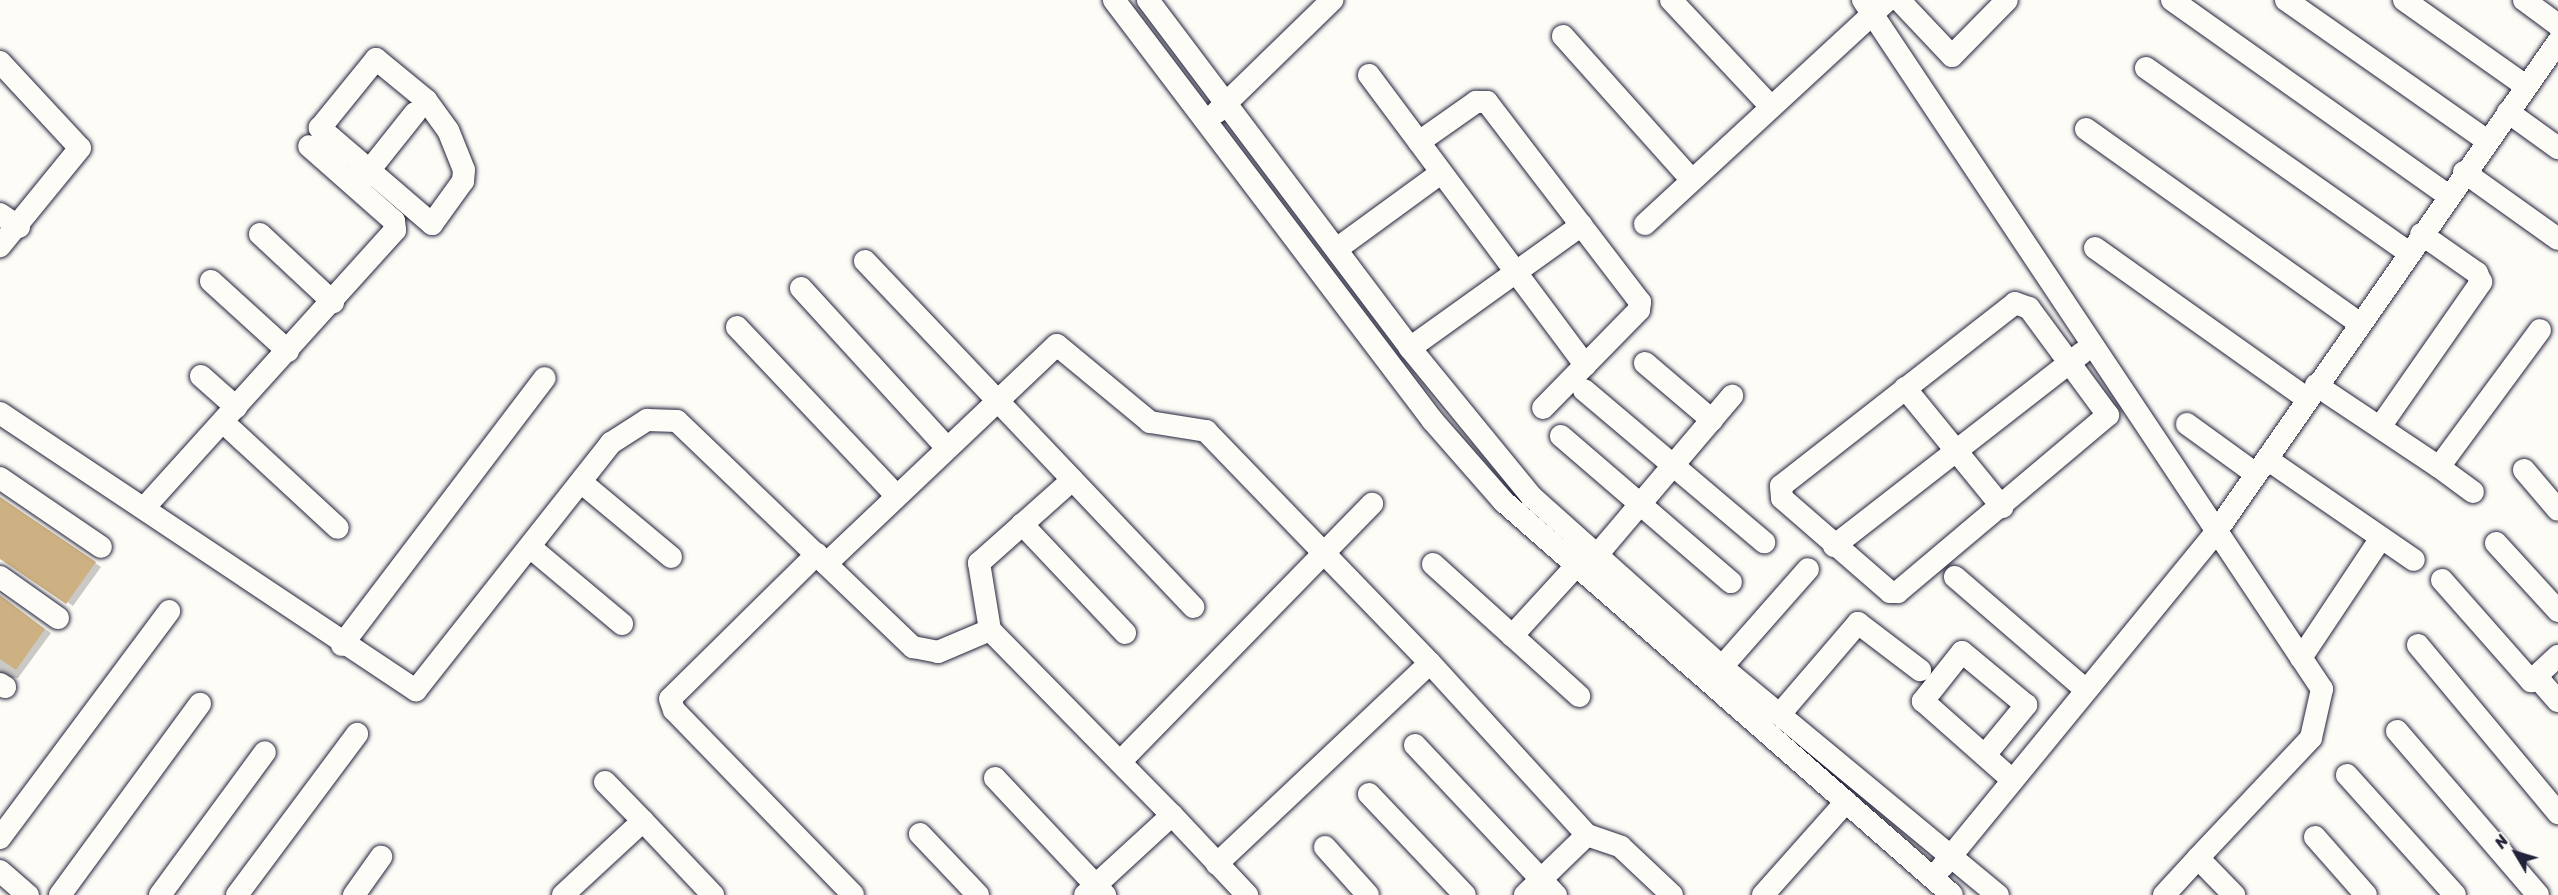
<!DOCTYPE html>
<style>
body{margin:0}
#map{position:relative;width:2558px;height:895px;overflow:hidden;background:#fdfcf7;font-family:Sriracha,sans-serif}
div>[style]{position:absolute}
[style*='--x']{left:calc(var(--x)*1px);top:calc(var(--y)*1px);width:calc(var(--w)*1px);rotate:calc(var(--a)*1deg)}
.shadow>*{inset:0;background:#0003}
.building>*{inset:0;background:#cdb182}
.roads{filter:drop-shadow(0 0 2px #22223b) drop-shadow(0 0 2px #22223b)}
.minor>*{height:22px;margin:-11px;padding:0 11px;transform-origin:11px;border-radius:11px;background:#fdfcf7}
span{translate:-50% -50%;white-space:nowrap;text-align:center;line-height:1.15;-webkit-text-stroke:4.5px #fdfcf7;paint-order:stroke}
.north{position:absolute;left:2486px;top:823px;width:60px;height:60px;-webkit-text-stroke:4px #fdfcf7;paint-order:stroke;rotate:308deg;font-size:16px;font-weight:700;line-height:24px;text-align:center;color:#22223b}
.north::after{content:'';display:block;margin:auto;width:21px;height:27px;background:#22223b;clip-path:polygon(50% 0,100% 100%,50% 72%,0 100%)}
</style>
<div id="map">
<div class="shadow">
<i style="clip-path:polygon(0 497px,101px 567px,73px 606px,0 557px)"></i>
<i style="clip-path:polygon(0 600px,51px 633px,18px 678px,0 677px)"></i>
</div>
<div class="building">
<i style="clip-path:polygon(0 497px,96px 562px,66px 604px,0 559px)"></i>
<i style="clip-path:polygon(0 595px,45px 629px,16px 670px,0 659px)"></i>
</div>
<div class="roads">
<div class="minor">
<i style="--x:1114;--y:0;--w:528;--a:52.85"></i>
<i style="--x:1433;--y:421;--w:106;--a:48.8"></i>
<i style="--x:1503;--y:501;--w:597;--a:41.27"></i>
<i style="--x:1148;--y:0;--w:436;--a:53"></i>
<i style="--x:1410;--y:348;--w:193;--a:50.7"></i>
<i style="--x:1532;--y:497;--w:255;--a:41.8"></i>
<i style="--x:1722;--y:667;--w:358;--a:39.6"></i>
<i style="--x:1671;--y:0;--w:146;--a:46.9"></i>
<i style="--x:1863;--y:0;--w:828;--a:56.33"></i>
<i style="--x:2322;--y:689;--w:50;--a:102.7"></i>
<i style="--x:2311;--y:738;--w:165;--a:133.3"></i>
<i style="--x:2198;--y:858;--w:52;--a:45.8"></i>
<i style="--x:1899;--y:0;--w:77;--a:46.6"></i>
<i style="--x:1952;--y:56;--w:78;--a:-45.5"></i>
<i style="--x:2172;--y:0;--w:337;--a:35.3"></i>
<i style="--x:2286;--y:0;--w:246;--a:35"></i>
<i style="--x:2404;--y:0;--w:149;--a:35.2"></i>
<i style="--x:2524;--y:0;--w:42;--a:36.3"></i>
<i style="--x:1563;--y:36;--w:192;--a:48.2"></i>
<i style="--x:376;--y:59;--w:65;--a:39.4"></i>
<i style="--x:426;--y:100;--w:37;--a:54"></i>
<i style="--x:448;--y:130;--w:43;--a:68.2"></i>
<i style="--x:464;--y:170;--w:11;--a:95"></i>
<i style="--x:463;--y:181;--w:53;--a:125.8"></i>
<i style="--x:432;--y:224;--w:148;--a:-139.4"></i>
<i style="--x:320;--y:128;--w:89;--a:-50.9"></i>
<i style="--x:0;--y:62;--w:117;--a:47.1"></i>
<i style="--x:80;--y:148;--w:127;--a:129.2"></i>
<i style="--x:2146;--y:68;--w:320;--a:35.1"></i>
<i style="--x:1369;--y:75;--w:362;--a:53.3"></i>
<i style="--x:1217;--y:112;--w:161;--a:-44.2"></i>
<i style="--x:2508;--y:112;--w:62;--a:35.8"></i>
<i style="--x:2086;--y:129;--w:334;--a:35.4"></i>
<i style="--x:1419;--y:142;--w:70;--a:-35.1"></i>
<i style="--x:1476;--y:102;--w:11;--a:0"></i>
<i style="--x:1487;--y:102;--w:252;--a:52.6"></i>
<i style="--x:1640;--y:302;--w:8;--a:97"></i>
<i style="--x:1639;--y:310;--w:137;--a:134.4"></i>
<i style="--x:2464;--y:172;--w:115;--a:35.5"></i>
<i style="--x:360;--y:182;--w:88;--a:-51.4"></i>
<i style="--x:0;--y:214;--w:23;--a:34"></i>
<i style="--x:1645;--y:224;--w:330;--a:-42.7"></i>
<i style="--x:260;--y:234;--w:100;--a:43"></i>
<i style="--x:1338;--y:248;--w:127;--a:-36.1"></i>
<i style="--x:2095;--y:248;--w:259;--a:35.4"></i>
<i style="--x:865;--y:261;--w:477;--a:46.5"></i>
<i style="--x:211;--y:281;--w:104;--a:42.3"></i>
<i style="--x:801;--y:288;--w:217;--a:47.6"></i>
<i style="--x:2015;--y:303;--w:15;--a:20"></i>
<i style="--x:2029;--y:308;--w:133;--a:53.6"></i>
<i style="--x:2108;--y:415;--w:275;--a:139.9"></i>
<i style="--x:1898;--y:592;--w:8;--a:180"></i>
<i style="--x:1890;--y:592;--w:143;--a:-139"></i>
<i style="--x:1782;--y:498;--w:12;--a:-95"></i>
<i style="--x:1781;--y:486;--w:297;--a:-38"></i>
<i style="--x:737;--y:327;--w:231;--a:46.6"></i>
<i style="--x:1410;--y:348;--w:211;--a:-35.6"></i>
<i style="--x:1645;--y:363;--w:88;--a:40.4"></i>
<i style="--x:201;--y:376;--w:47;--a:41.5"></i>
<i style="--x:2316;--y:385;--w:148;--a:33.7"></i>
<i style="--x:2439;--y:467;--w:170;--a:-53.6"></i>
<i style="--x:1905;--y:388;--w:154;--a:50.8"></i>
<i style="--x:1584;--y:390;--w:236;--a:40.2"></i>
<i style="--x:0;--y:413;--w:500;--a:33.7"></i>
<i style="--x:416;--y:690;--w:315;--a:-51.7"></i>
<i style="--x:611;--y:443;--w:43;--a:-32.6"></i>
<i style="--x:647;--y:420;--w:30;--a:2"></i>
<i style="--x:677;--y:421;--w:327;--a:43.8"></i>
<i style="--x:913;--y:647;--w:25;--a:11"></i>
<i style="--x:938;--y:652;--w:56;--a:-22.9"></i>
<i style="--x:990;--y:630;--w:260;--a:45.5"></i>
<i style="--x:1172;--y:815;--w:118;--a:137.4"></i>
<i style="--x:223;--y:422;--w:156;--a:42.7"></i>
<i style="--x:2187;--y:424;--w:85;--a:35.9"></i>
<i style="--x:2380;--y:427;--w:177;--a:-55.1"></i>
<i style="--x:2481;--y:282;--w:10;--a:-114"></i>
<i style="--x:2477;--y:273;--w:68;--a:-145.1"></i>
<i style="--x:1561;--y:436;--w:224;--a:40.7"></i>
<i style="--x:2267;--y:459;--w:178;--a:34.5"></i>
<i style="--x:2439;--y:467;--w:42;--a:36.3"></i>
<i style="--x:2524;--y:470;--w:52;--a:49.6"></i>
<i style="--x:0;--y:478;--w:122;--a:34.3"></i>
<i style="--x:581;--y:482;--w:117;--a:39.8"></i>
<i style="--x:145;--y:507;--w:373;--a:-47.9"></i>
<i style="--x:395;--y:230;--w:9;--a:-96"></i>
<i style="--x:394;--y:221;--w:113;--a:-138.6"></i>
<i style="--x:1022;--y:524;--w:150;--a:46.6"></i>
<i style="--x:2496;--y:543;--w:92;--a:47.6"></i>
<i style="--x:1834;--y:546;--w:314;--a:-37.9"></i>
<i style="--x:530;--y:547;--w:120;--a:39.9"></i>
<i style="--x:817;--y:554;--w:206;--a:135.4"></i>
<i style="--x:670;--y:699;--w:12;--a:70"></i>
<i style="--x:674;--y:710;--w:257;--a:45.9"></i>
<i style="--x:1597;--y:555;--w:209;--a:-49.7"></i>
<i style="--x:826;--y:564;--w:318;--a:-43.5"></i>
<i style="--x:1057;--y:345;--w:121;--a:39.6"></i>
<i style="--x:1150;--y:422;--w:57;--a:9.1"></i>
<i style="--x:1206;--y:431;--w:322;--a:46"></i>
<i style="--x:1430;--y:663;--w:293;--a:136.7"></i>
<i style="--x:1433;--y:564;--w:197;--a:42.1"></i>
<i style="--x:0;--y:577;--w:71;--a:35.3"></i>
<i style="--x:1955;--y:577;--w:173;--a:40.8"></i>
<i style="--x:2442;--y:580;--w:135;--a:48.6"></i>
<i style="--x:2531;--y:681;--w:37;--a:-43"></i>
<i style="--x:990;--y:630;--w:68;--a:-99.3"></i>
<i style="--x:979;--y:563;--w:125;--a:-41.7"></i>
<i style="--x:1512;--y:636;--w:93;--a:-47.6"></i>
<i style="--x:342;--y:645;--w:335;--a:-52.8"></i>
<i style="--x:2418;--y:645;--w:219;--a:50.2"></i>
<i style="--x:2301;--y:658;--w:144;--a:-56.3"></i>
<i style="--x:1430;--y:663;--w:233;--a:47.6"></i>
<i style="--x:1587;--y:835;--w:36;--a:19"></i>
<i style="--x:1621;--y:847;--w:70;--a:43.3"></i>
<i style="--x:2536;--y:676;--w:33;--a:49"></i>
<i style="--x:1712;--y:678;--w:145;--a:-48.6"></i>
<i style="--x:0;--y:684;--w:6;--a:31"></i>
<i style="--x:1780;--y:714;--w:120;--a:-49.4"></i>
<i style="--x:1858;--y:623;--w:78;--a:37.2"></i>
<i style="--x:2397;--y:731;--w:216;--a:49.3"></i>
<i style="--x:1415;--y:745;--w:206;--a:46.8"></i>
<i style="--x:1985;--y:755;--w:65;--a:-50.6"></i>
<i style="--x:2026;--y:705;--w:83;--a:-140.4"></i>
<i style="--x:1962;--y:652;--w:63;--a:128.5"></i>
<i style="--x:1923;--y:701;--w:116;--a:41.5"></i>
<i style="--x:1120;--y:762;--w:361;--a:-45.7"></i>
<i style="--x:2347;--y:775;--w:161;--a:48"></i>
<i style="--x:995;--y:778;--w:161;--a:46.8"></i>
<i style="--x:605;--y:782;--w:54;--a:45.7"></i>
<i style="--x:1369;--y:794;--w:139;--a:46.5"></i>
<i style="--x:1172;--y:815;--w:110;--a:46.8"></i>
<i style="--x:920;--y:834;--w:84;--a:46.4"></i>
<i style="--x:2315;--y:837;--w:77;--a:48.7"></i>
<i style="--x:0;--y:838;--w:283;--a:-53.3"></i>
<i style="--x:1325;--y:847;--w:64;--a:48.1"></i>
<i style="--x:1942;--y:867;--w:433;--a:-50.7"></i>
<i style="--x:2216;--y:532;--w:598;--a:-55.09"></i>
<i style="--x:0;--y:871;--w:37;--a:41"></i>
<i style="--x:60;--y:895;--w:237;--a:-53.8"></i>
<i style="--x:160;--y:895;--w:177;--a:-53.7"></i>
<i style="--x:237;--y:895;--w:201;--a:-53.3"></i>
<i style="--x:354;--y:895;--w:47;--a:-54.6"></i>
<i style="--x:563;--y:895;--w:109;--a:-42.8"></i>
<i style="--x:643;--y:821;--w:102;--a:46.6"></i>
<i style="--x:1525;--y:895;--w:86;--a:-44.1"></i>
<i style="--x:1763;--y:895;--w:125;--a:-48.3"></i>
<i style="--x:2164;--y:895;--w:50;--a:-47.4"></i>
</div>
</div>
<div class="north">N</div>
</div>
